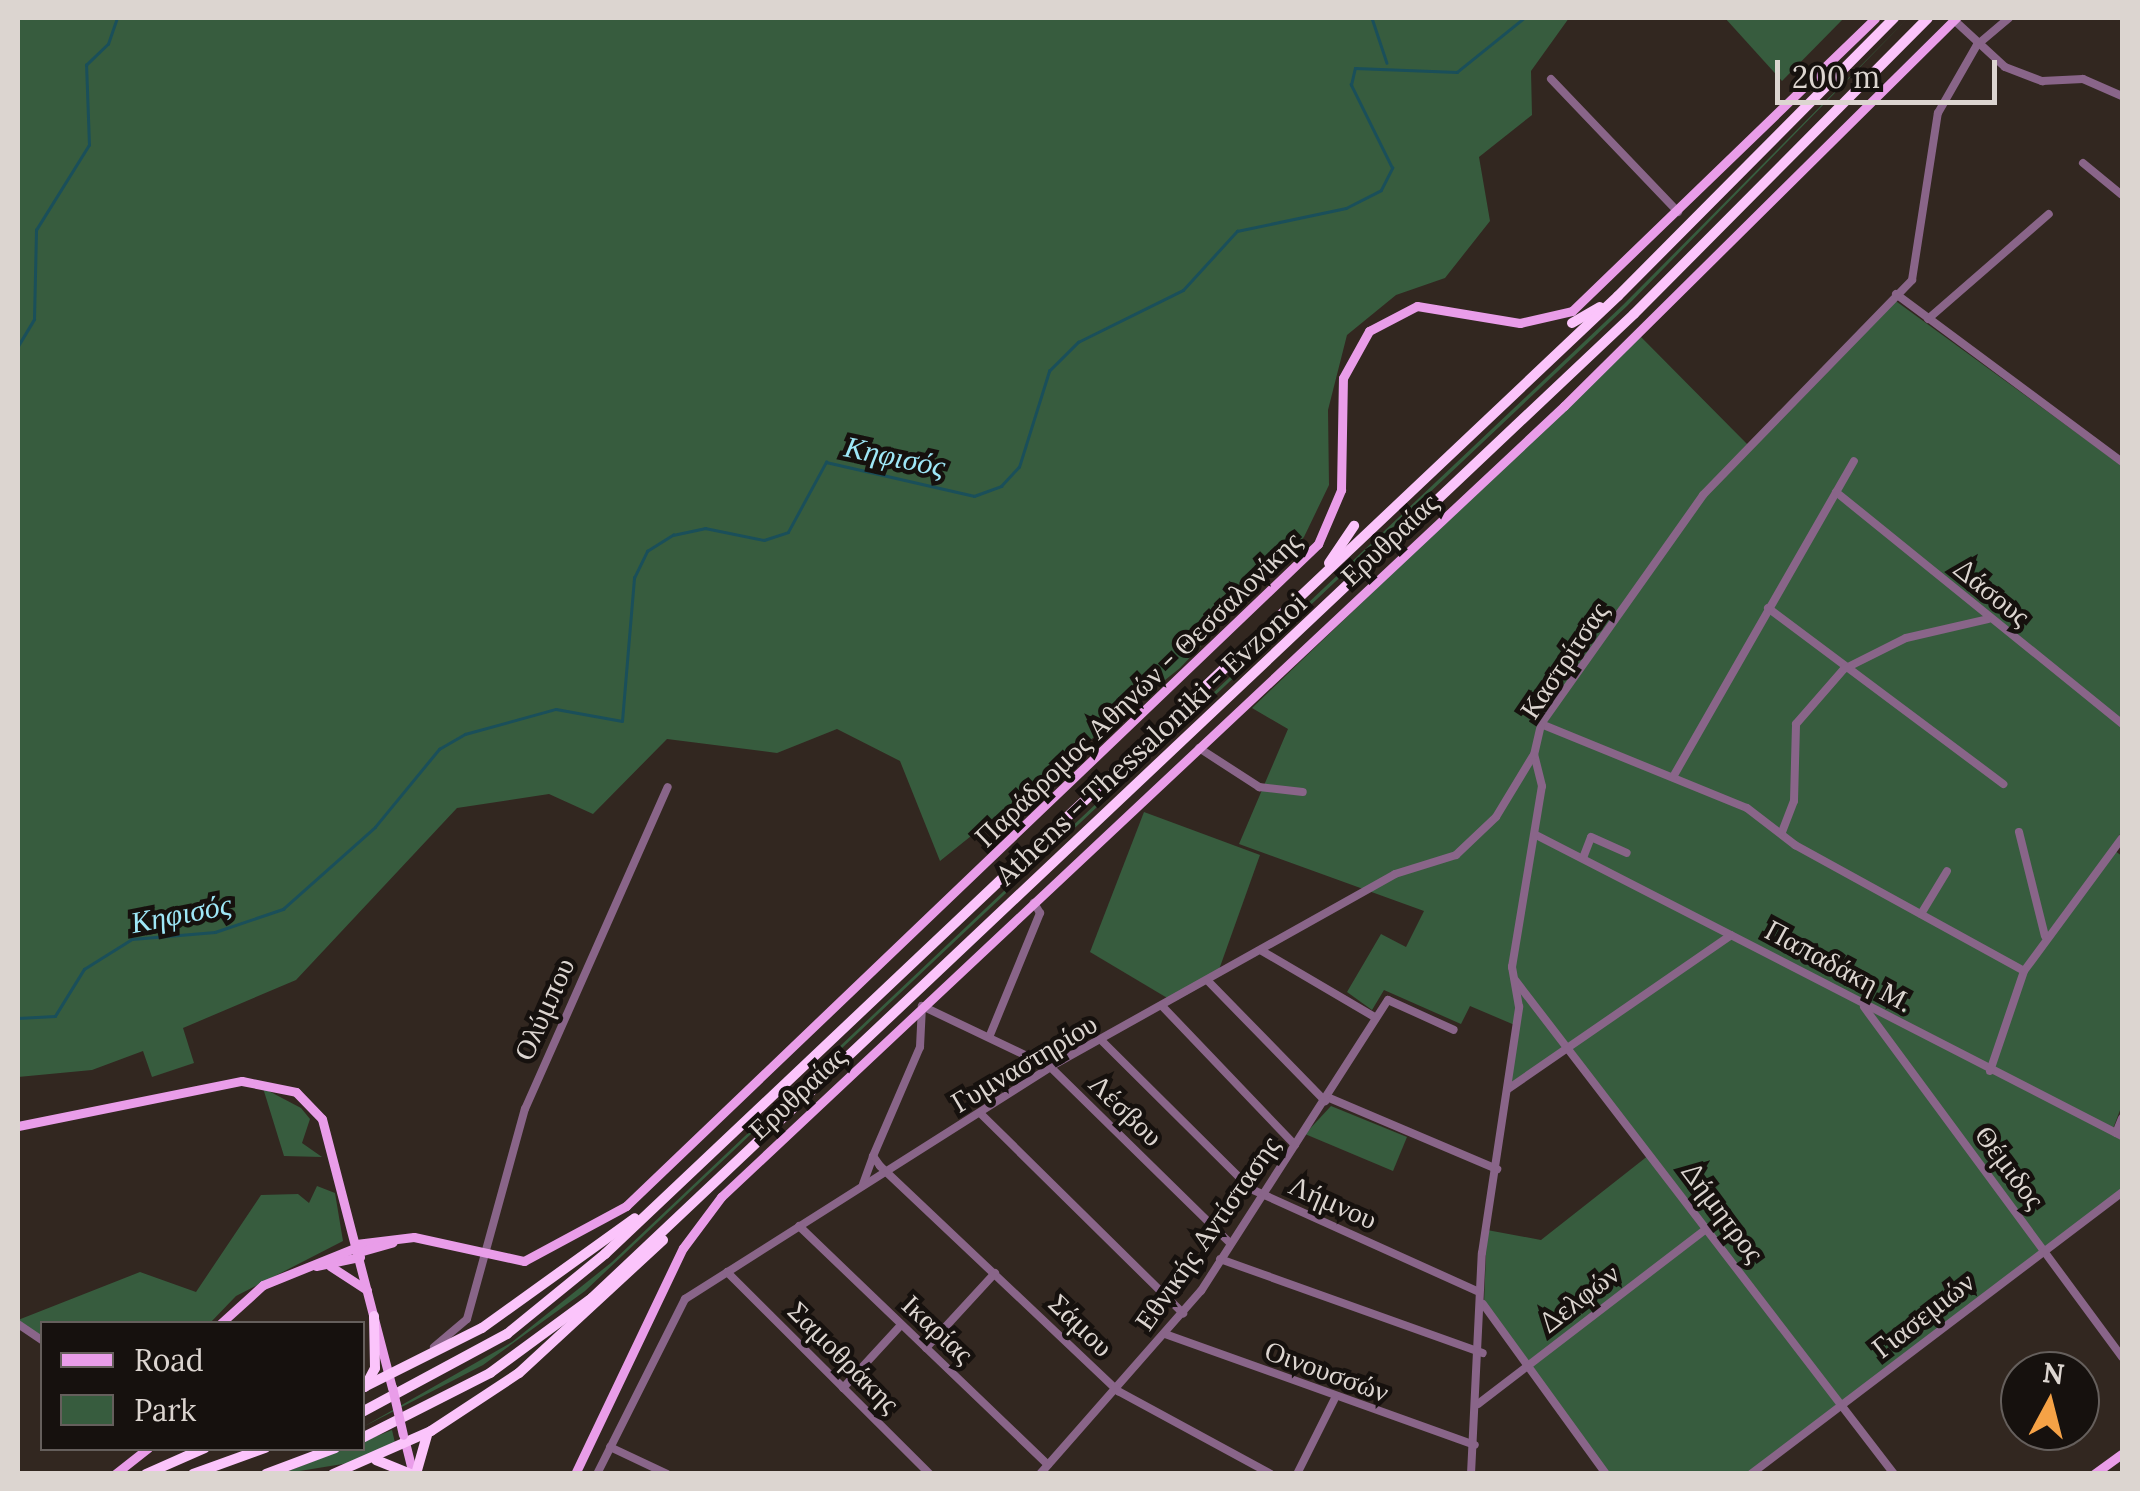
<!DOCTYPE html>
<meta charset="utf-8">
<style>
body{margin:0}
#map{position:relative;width:2140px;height:1491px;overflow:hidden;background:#322720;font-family:Lora,serif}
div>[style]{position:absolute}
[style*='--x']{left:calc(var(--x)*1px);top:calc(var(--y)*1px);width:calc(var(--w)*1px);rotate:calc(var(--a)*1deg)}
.green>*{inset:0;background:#375c3e}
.stream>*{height:2.5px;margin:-1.25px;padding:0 1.25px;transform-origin:1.25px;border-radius:1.25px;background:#1a4f5a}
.minor>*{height:8px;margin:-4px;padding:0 4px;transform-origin:4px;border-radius:4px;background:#896589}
.major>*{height:9px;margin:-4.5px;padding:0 4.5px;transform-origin:4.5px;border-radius:4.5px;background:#e99de9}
.highway>*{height:10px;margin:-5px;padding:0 5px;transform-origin:5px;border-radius:5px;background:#fbc4fb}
.major-bridge>*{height:9px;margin:-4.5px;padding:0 4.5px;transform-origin:4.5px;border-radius:4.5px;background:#e99de9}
span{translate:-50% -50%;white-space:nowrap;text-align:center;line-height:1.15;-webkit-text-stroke:9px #16110e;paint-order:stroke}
.street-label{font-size:28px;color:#dcd5d0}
.water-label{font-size:30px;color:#9ee7f7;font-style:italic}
.frame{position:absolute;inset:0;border:20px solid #dcd5d0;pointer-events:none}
.legend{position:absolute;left:40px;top:1321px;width:325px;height:130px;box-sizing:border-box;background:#16110e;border:2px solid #655f5c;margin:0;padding:12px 18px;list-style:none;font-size:30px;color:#dcd5d0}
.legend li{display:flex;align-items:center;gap:20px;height:50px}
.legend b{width:50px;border:2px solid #655f5c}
.north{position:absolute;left:2000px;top:1351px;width:100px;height:100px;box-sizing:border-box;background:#16110e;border:2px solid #655f5c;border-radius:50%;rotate:7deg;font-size:28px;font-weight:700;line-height:40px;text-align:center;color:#dcd5d0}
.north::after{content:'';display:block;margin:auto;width:35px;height:45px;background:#f5a246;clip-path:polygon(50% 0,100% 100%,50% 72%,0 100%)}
.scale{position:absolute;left:1775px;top:60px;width:222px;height:45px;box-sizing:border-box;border:5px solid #dcd5d0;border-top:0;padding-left:12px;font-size:30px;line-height:35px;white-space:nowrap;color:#dcd5d0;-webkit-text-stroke:8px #16110e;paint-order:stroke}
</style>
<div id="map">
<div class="green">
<i style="clip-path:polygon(18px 18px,1569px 18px,1531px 71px,1532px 115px,1479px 157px,1490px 221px,1445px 278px,1396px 295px,1347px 335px,1328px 410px,1329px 485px,1304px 537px,1180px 668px,940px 861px,900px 761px,837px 729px,777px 753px,667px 739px,593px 814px,549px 794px,457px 808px,296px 980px,183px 1028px,194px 1063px,152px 1077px,143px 1051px,92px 1070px,18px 1077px)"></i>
<i style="clip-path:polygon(1725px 18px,1844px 18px,1782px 81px)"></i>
<i style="clip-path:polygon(1908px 18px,1627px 306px,585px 1291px,483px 1365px,363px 1427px,512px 1342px,612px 1262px,1624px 304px)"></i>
<i style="clip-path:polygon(1893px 299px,2122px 466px,2122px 831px,2111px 848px,2122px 856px,2122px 1105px,2111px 1134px,2122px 1140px,2122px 1189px,1748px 1473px,1605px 1473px,1484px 1303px,1487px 1230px,1541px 1240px,1649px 1155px,1572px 1048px,1508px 1089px,1517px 1026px,1470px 1006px,1461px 1024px,1384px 990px,1372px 1010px,1347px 992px,1381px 934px,1406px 947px,1424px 911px,1239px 844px,1288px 729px,1252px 708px,1640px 336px,1751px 448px)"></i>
<i style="clip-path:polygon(1144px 812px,1260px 855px,1216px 978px,1174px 1002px,1090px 952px)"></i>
<i style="clip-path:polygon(263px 1088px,301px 1108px,310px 1119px,302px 1143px,322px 1157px,284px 1156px)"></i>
<i style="clip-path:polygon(1331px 1106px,1407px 1137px,1393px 1171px,1305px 1134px)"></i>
<i style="clip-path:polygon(317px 1186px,335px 1193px,343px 1241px,236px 1296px,210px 1323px,42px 1324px,42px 1337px,18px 1320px,140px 1272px,196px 1292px,261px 1195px,298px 1194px,309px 1203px)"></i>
<i style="clip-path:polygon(392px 1430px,395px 1443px,349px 1463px,281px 1474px)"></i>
</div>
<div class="stream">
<i style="--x:1372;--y:18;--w:47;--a:71.6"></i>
<i style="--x:18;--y:346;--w:31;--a:-59"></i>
<i style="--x:34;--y:319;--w:89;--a:-88.7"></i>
<i style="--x:36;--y:230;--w:100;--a:-58.1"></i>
<i style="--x:89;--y:145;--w:80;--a:-92.1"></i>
<i style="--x:86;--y:65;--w:30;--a:-44"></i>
<i style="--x:108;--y:44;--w:28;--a:-71"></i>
<i style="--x:18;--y:1018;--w:37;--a:-3"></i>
<i style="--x:55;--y:1016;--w:55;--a:-58.3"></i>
<i style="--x:84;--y:969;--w:57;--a:-32"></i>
<i style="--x:132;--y:939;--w:83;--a:-4.8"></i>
<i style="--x:215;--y:932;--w:72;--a:-18.7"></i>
<i style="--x:283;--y:909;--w:123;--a:-41.7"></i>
<i style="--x:375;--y:827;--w:101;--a:-50.6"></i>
<i style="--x:439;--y:749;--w:30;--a:-30"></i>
<i style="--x:465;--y:734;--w:94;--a:-15.4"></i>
<i style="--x:556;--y:709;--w:67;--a:10.3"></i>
<i style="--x:622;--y:721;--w:144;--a:-85.2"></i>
<i style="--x:634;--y:578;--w:30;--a:-64"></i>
<i style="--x:647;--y:551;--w:31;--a:-32"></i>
<i style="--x:673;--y:535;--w:33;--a:-12"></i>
<i style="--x:705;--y:528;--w:60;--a:11.5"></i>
<i style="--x:764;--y:540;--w:25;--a:-18"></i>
<i style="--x:788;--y:532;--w:80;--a:-61.5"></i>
<i style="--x:826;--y:462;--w:152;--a:12.9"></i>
<i style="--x:974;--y:496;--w:29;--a:-20"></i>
<i style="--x:1001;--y:486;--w:26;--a:-47"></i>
<i style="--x:1019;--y:467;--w:101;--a:-72.6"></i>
<i style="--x:1049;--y:371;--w:41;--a:-45"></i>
<i style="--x:1078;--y:342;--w:117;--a:-26.3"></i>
<i style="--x:1183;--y:290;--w:80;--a:-47.5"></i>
<i style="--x:1237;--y:231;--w:111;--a:-11.9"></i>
<i style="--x:1346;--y:208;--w:39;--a:-27"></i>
<i style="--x:1381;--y:190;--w:25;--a:-63"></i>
<i style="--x:1392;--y:168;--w:93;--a:-116.3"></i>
<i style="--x:1351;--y:85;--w:17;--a:-77"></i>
<i style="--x:1355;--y:68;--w:102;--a:2.2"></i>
<i style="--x:1457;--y:72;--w:86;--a:-38.9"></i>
</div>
<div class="minor">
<i style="--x:1954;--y:20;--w:69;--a:42.7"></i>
<i style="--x:2005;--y:67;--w:40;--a:21"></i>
<i style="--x:2042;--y:81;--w:41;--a:-2.8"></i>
<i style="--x:2083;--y:79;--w:43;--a:23.6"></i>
<i style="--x:1551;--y:79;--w:184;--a:46.3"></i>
<i style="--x:2083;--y:163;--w:50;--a:39.4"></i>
<i style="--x:1896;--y:294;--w:282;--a:36.6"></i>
<i style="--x:1928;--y:319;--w:160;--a:-41"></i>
<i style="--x:1836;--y:492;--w:368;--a:39"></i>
<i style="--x:1768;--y:608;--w:294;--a:36.8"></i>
<i style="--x:1541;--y:724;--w:222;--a:22.2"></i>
<i style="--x:1747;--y:808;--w:61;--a:37.6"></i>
<i style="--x:1795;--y:845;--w:261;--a:28.8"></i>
<i style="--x:1199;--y:748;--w:72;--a:33"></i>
<i style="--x:1259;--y:787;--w:44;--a:6.5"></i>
<i style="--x:1673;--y:777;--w:364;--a:-60.2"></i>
<i style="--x:1782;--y:832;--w:33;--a:-69"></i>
<i style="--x:1794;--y:801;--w:77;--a:-88.5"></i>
<i style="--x:1796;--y:724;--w:73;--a:-48.9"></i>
<i style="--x:1844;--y:669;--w:69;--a:-26.6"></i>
<i style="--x:1906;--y:638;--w:84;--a:-13"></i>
<i style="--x:2019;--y:832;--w:107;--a:76"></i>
<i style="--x:1536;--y:835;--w:659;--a:27.19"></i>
<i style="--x:1583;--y:858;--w:22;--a:-69"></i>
<i style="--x:1591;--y:837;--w:39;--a:24"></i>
<i style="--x:1921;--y:914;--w:50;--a:-58.8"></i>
<i style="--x:1262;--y:951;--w:132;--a:30.4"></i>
<i style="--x:1515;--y:980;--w:623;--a:52.5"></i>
<i style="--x:1208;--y:981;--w:168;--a:45.7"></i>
<i style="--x:1163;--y:1007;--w:191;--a:46.3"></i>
<i style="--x:1864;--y:1007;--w:435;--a:53.6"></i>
<i style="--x:990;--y:1035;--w:132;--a:-67.7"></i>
<i style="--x:1040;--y:913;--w:12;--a:-121"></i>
<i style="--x:1103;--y:1042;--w:209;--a:44.8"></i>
<i style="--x:1251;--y:1189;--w:250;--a:24.3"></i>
<i style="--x:1990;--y:1071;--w:106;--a:-71.2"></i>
<i style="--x:2024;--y:971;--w:165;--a:-53.6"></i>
<i style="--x:1508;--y:1089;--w:271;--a:-34.6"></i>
<i style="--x:1327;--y:1097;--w:185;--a:23"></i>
<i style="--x:981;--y:1114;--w:284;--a:44.6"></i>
<i style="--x:2116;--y:1133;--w:16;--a:-68"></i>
<i style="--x:863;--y:1184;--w:30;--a:-70"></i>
<i style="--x:799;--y:1226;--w:345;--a:43.8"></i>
<i style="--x:1230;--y:1243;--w:252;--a:-135.6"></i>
<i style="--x:1050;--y:1067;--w:142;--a:-154.5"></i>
<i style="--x:922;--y:1006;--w:41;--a:92.8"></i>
<i style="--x:920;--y:1047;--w:119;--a:113.3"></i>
<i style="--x:873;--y:1156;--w:12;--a:55"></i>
<i style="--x:880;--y:1166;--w:328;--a:43.4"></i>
<i style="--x:1118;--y:1391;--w:174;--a:28.5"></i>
<i style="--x:1220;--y:1259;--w:279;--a:19.7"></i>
<i style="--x:727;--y:1272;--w:286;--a:44.9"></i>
<i style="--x:1483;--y:1304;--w:210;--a:54.1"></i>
<i style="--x:18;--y:1324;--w:29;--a:34"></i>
<i style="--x:1165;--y:1334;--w:329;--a:19.7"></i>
<i style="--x:434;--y:1347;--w:43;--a:-40.3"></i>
<i style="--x:467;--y:1319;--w:218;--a:-74.6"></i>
<i style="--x:525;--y:1109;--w:352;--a:-66.1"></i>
<i style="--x:926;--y:1348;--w:102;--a:-47.4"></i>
<i style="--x:843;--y:1388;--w:84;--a:-47.4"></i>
<i style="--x:1478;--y:1404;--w:289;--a:-37.5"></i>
<i style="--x:610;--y:1447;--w:63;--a:25.3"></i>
<i style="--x:597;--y:1474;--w:196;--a:-63.3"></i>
<i style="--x:685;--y:1299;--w:432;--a:-32.4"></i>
<i style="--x:1050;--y:1067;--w:395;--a:-29.2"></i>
<i style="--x:1395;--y:874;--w:64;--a:-17.3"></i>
<i style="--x:1456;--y:855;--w:55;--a:-43.5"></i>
<i style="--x:1496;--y:817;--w:71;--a:-58.8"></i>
<i style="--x:1040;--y:1474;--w:244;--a:-48.7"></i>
<i style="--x:1201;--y:1291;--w:346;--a:-57.3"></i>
<i style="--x:1388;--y:1000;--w:72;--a:24.4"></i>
<i style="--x:1297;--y:1474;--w:83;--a:-63.4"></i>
<i style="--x:1471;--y:1474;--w:221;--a:-87.2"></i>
<i style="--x:1482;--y:1253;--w:249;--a:-81.4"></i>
<i style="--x:1519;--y:1007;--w:41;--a:-99.9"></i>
<i style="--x:1512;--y:967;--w:183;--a:-80.6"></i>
<i style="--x:1542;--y:786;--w:32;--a:-104"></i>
<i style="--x:1534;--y:755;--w:32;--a:-77"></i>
<i style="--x:1541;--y:724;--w:281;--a:-54.7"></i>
<i style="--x:1703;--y:495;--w:300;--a:-45.8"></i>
<i style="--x:1912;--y:280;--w:169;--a:-81.2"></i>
<i style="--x:1938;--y:113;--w:78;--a:-60.2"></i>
<i style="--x:1977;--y:45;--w:42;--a:-40.2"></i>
<i style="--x:1751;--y:1474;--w:466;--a:-37.2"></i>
</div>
<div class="major">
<i style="--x:18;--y:1126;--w:228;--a:-11.4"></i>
<i style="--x:242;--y:1081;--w:55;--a:11.5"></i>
<i style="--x:296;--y:1092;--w:37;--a:46"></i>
<i style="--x:322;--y:1119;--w:277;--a:75.4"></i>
<i style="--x:356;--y:1244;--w:58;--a:-6.9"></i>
<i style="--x:414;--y:1237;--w:113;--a:12.3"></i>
<i style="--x:524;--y:1261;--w:116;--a:-28.3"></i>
<i style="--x:626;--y:1206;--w:958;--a:-43.73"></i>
<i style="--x:1318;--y:544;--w:59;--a:-66.9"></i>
<i style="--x:1341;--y:490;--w:112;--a:-89"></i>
<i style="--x:1343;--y:378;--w:54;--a:-61"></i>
<i style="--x:1369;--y:331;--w:54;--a:-27.5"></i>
<i style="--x:1417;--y:306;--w:104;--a:9.4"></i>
<i style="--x:1520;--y:323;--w:53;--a:-13"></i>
<i style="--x:1572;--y:311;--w:421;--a:-44"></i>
<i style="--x:359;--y:1252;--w:35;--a:-16"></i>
<i style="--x:316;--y:1266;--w:45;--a:-11.6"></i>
<i style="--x:330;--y:1266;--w:44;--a:33"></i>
<i style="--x:220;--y:1324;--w:58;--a:-42.2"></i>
<i style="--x:263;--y:1285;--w:101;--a:-22"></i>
<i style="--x:404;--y:1438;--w:37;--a:76"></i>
<i style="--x:115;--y:1474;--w:42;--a:-38.2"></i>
<i style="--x:575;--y:1474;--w:250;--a:-64.5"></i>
<i style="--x:683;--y:1248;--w:64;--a:-53.3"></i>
<i style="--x:721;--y:1197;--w:1156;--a:-43.18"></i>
<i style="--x:1564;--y:406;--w:552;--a:-44.71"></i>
<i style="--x:2094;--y:1474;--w:34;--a:-36"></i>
</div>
<div class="highway">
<i style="--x:1572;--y:323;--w:32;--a:-30"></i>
<i style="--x:1329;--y:563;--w:45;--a:-56"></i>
<i style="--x:365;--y:1387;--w:21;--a:-62"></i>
<i style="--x:375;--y:1368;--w:52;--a:-91.1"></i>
<i style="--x:362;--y:1388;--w:134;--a:-26.6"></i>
<i style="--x:482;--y:1328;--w:188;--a:-35.7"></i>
<i style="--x:362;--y:1412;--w:165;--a:-28.3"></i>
<i style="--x:507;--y:1334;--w:127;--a:-39.2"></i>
<i style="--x:605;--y:1254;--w:1394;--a:-43.4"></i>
<i style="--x:1618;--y:296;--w:392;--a:-45.2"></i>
<i style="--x:362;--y:1438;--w:144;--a:-26.9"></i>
<i style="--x:490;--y:1373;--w:127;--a:-36.3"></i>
<i style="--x:592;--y:1298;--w:1433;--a:-43.36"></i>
<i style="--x:1634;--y:314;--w:417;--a:-45.2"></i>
<i style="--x:376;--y:1460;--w:37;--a:22"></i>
<i style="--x:146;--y:1474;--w:64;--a:-23.8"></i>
<i style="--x:193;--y:1474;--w:77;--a:-19.9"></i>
<i style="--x:266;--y:1474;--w:74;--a:-20.6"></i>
<i style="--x:333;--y:1474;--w:107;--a:-23.7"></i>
<i style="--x:431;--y:1431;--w:105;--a:-33.4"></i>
<i style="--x:519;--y:1373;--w:196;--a:-42.7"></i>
<i style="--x:416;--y:1474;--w:41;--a:-74.2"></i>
</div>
<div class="major-bridge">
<i style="--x:392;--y:1387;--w:49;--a:77.1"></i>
</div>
<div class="street-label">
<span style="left:1389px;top:539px;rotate:-43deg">Ερυθραίας</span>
<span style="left:1992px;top:592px;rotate:39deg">Δάσους</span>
<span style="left:1564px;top:660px;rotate:-56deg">Καστρίτσας</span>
<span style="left:1138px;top:689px;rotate:-44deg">Παράδρομος Αθηνών - Θεσσαλονίκης</span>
<span style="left:1151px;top:739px;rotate:-43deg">Athens - Thessaloniki - Evzonoi</span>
<span style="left:1839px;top:966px;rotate:28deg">Παπαδάκη Μ.</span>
<span style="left:544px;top:1009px;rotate:-66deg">Ολύμπου</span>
<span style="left:1024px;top:1063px;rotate:-31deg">Γυμναστηρίου</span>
<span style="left:797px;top:1093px;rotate:-43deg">Ερυθραίας</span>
<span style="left:1126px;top:1110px;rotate:44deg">Λέσβου</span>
<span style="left:2010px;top:1167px;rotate:53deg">Θέμιδος</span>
<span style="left:1333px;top:1202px;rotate:24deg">Λήμνου</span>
<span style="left:1723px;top:1212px;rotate:53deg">Δήμητρος</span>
<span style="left:1207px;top:1233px;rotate:-55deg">Εθνικής Αντίστασης</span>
<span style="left:1579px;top:1298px;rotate:-38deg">Δελφών</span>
<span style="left:1923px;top:1315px;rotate:-38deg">Γιασεμιών</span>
<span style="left:1081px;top:1325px;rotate:44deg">Σάμου</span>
<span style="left:938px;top:1329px;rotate:43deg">Ικαρίας</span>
<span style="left:844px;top:1357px;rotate:45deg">Σαμοθράκης</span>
<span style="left:1327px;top:1371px;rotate:20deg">Οινουσσών</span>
</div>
<div class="water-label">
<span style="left:895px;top:456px;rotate:12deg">Κηφισός</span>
<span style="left:181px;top:913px;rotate:-11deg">Κηφισός</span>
</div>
<div class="frame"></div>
<ul class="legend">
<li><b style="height:12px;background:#e99de9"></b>Road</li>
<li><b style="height:28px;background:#375c3e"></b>Park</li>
</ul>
<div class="north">N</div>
<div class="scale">200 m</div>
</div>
